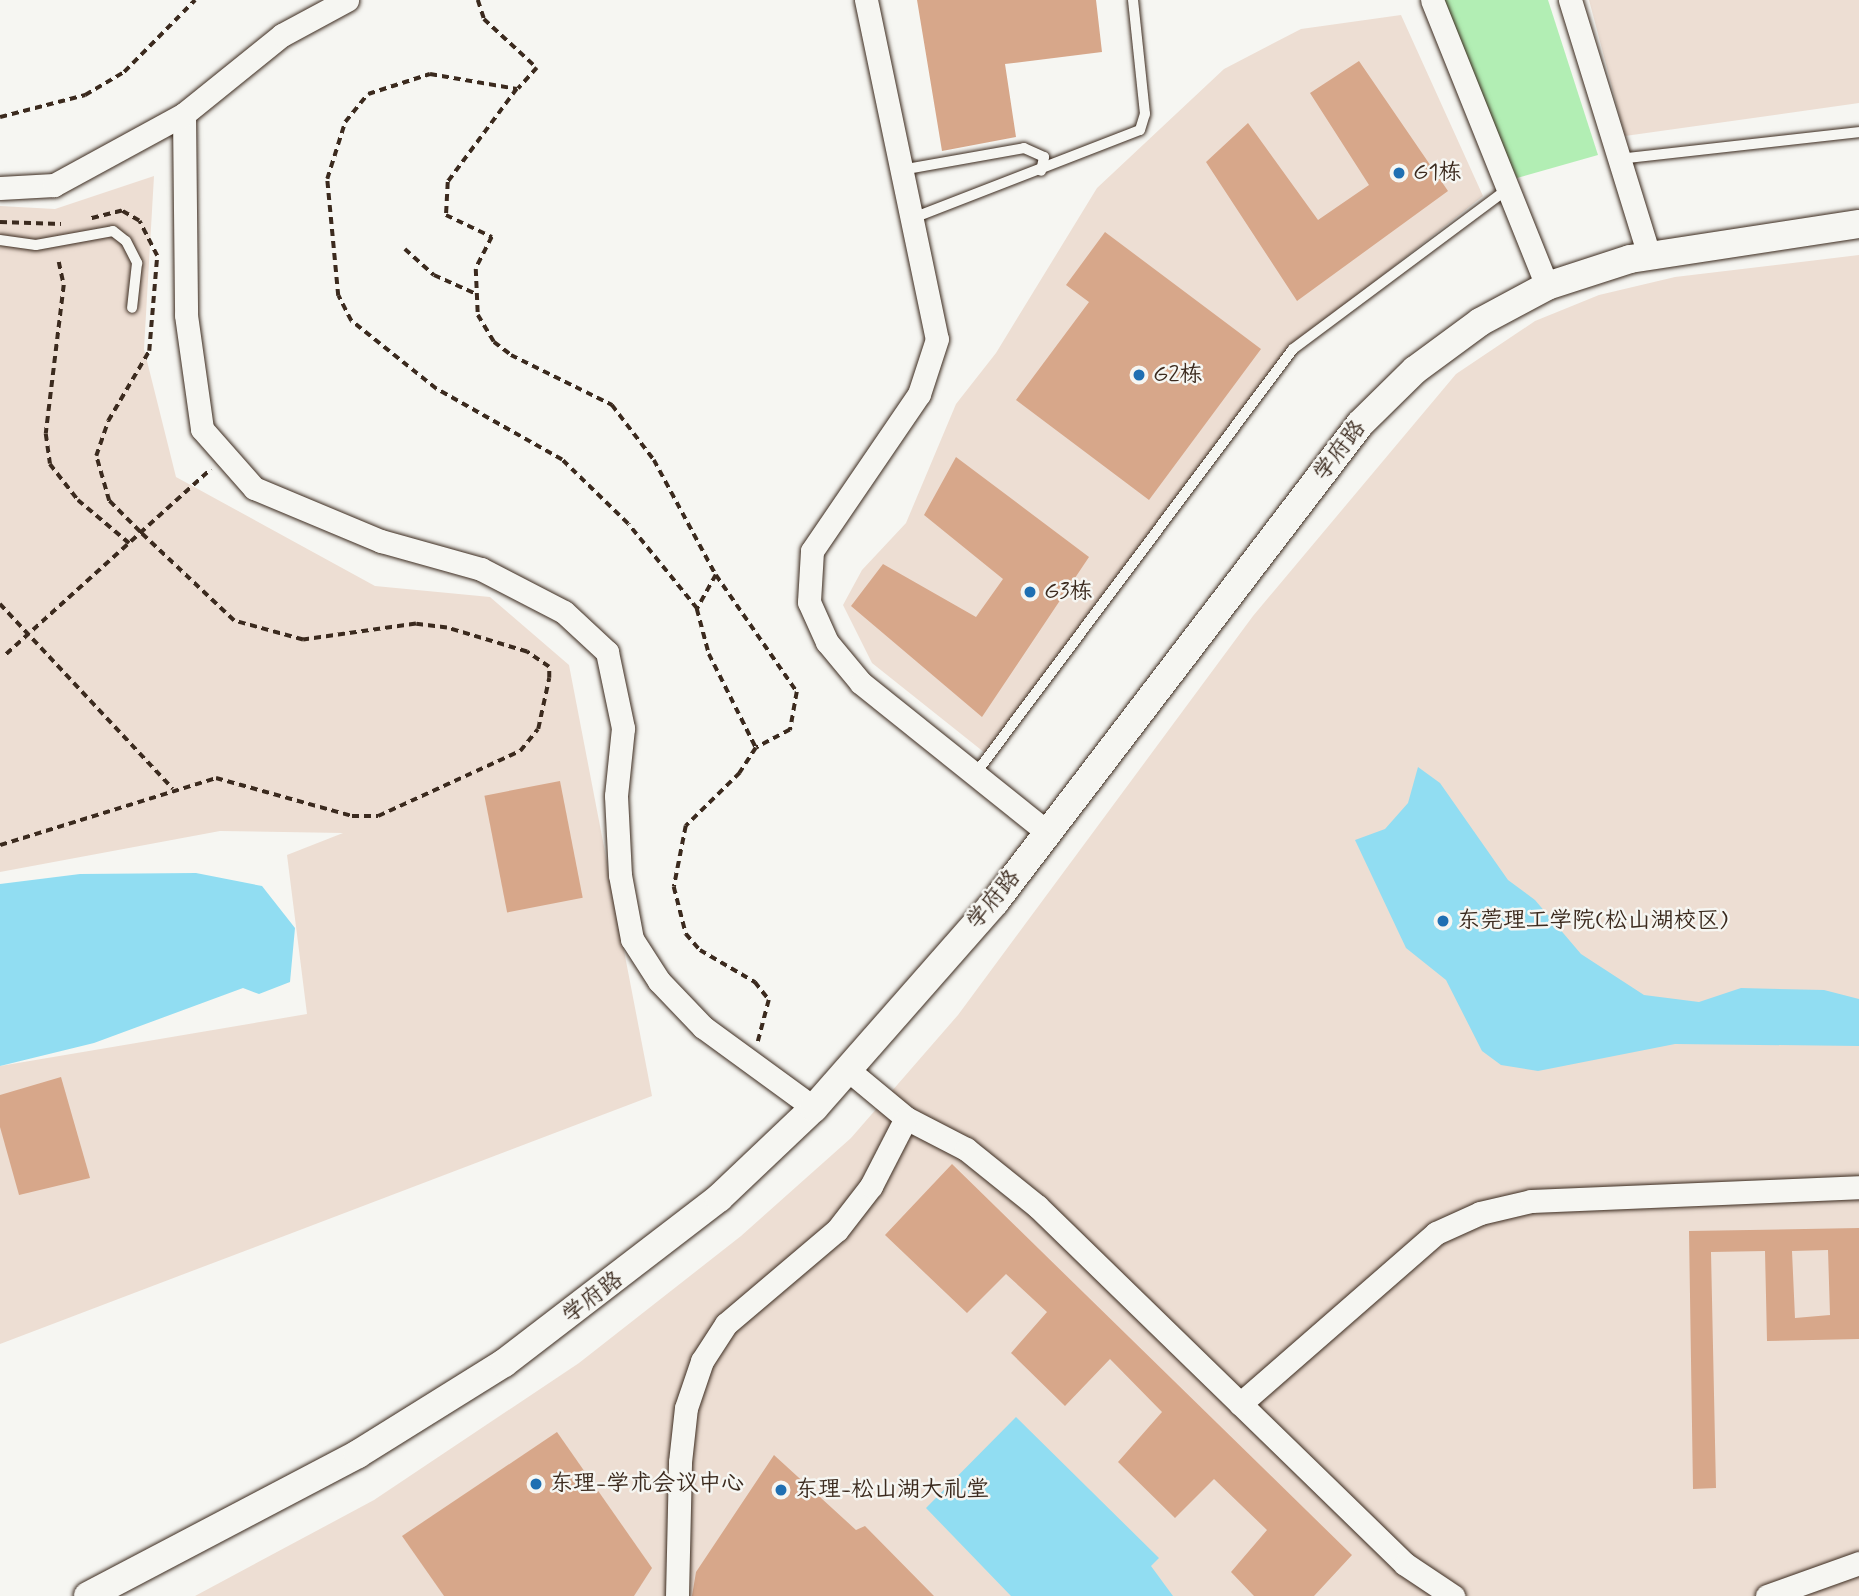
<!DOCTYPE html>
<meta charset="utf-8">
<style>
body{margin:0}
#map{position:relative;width:1859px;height:1596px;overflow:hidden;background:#f6f6f2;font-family:Mynerve,"LXGW WenKai TC",sans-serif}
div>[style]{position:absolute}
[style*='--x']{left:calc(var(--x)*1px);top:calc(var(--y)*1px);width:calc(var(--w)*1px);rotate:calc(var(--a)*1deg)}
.built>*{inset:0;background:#edded3}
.green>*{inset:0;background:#b2eeb4}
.water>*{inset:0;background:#91ddf2}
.building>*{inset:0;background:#d7a78a;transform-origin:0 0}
.path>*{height:3.5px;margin-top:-1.75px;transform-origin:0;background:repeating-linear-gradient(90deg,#3b2a1e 0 7px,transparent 0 12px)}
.roads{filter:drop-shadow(0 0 2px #3b2a1e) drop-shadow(0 0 2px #3b2a1e)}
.service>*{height:10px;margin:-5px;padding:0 5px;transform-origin:5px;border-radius:5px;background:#f6f6f2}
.minor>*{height:23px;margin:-11.5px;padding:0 11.5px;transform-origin:11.5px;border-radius:11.5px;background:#f6f6f2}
.tertiary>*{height:28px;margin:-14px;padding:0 14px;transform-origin:14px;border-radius:14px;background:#f6f6f2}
.dots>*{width:19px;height:19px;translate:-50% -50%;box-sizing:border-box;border:4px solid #f6f6f2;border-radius:50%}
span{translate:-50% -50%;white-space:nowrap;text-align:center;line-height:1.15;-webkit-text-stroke:5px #f6f6f2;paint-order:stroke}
.poi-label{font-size:23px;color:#3b2a1e}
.left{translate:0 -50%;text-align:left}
.street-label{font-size:23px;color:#3b2a1e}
</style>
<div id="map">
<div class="built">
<i style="clip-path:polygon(1589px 0,1859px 0,1859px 103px,1625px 136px)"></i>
<i style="clip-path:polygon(1401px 15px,1483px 196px,1355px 297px,1255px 393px,985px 753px,872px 663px,843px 605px,862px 570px,906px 523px,956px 404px,996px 353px,1097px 188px,1224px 69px,1301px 29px)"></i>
<i style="clip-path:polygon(154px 176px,144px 349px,176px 477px,375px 586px,490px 597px,569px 665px,652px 1096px,0 1344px,0 1066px,307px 1014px,287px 855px,343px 833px,220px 831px,0 872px,0 206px,55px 209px)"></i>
<i style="clip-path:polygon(1859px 255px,1859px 1596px,195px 1596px,374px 1500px,579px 1363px,741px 1236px,851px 1138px,958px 1015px,1253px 616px,1456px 374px,1535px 321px,1599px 295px,1675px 277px)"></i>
</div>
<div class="green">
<i style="clip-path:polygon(1432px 0,1548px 0,1598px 155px,1517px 178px)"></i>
</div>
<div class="water">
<i style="clip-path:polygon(1418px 767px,1440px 783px,1508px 880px,1535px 900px,1581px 954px,1644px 995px,1699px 1002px,1741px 988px,1824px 990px,1859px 999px,1859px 1046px,1675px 1044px,1538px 1071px,1501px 1065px,1482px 1051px,1446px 980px,1406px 948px,1355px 840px,1385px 829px,1408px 803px)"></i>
<i style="clip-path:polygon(196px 873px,262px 886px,295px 928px,290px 982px,259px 994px,243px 988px,94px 1043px,0 1066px,0 884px,80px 874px)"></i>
<i style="clip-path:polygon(1016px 1417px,1159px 1558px,1151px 1566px,1173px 1596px,1011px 1596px,926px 1508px)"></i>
</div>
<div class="building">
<i style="clip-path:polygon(917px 0,1096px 0,1102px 52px,1005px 64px,1016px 137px,942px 151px)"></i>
<i style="clip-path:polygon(1359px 61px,1448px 191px,1297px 301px,1206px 162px,1248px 123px,1318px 220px,1369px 185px,1310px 93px)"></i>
<i style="clip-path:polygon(1105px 232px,1261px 349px,1149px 500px,1016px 400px,1089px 302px,1066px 285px)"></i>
<i style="clip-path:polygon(956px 457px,1089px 557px,982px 717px,851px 606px,883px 564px,976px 617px,1003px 579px,924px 515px)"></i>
<i style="left:560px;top:781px;width:119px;height:77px;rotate:79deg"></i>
<i style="clip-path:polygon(61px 1077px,90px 1178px,19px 1195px,0 1127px,0 1095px)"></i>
<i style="clip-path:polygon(952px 1164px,1352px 1555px,1314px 1596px,1254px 1596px,1231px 1572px,1267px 1530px,1214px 1479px,1175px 1518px,1118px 1462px,1162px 1412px,1110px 1359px,1065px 1406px,1011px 1353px,1047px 1312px,1006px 1274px,967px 1313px,885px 1235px)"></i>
<i style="clip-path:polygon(evenodd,1859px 1228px,1859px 1339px,1767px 1341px,1765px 1251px,1711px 1252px,1716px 1488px,1693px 1489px,1689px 1231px,1859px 1228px,1828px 1250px,1830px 1315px,1795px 1318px,1792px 1251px,1828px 1250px)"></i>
<i style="clip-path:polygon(557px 1432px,652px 1568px,634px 1596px,444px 1596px,402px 1536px)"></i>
<i style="clip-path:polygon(774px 1455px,856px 1530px,865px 1526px,934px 1596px,692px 1596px,696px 1572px)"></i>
</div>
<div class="path">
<i style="--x:478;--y:0;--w:20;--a:72"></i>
<i style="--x:484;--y:19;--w:72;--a:42.8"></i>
<i style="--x:537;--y:68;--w:28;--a:132"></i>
<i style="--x:0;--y:117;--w:88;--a:-14.5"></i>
<i style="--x:85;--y:95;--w:45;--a:-30.5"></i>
<i style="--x:124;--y:72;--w:101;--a:-45.4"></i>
<i style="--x:0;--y:222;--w:61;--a:1.9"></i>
<i style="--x:405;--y:249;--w:39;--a:42"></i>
<i style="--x:434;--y:275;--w:44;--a:24.2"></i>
<i style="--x:59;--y:262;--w:24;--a:78"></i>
<i style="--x:64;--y:285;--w:150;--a:96.9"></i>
<i style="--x:46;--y:434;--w:30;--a:82"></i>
<i style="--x:50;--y:464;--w:46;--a:52.1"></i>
<i style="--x:78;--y:500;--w:67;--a:40.1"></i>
<i style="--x:716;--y:575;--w:39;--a:119"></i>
<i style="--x:697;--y:609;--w:47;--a:75.1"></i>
<i style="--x:709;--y:654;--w:105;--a:63.4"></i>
<i style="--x:756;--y:748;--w:30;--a:123"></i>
<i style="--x:740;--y:773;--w:76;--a:135.5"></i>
<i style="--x:686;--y:826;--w:62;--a:101.1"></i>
<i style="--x:674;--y:887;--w:49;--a:75.7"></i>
<i style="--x:686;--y:934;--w:21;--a:49"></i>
<i style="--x:700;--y:950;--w:64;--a:30.2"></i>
<i style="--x:755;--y:982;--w:23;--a:52"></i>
<i style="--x:769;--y:1000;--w:43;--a:104.7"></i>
<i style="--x:0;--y:604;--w:253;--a:46.9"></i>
<i style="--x:697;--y:609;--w:109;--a:-129.1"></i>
<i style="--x:628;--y:524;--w:92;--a:-135.9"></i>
<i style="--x:562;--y:460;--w:145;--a:-150.6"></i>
<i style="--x:436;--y:389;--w:109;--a:-141.3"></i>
<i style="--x:351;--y:321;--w:28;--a:-117"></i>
<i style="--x:338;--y:296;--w:118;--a:-95.4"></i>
<i style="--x:327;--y:179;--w:60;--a:-72.5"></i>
<i style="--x:345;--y:122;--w:36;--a:-51"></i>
<i style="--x:368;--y:94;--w:65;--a:-17.9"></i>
<i style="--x:430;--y:74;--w:88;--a:9.8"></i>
<i style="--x:517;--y:89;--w:116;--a:126.6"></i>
<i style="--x:448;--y:182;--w:33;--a:93"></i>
<i style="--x:446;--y:215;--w:51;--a:25.6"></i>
<i style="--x:492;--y:237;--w:36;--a:117"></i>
<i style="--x:476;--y:269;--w:46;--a:87.5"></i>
<i style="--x:478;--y:315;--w:31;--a:59"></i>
<i style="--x:494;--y:342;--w:21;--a:37"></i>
<i style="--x:511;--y:355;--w:113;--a:26.3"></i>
<i style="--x:612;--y:405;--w:69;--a:52.6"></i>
<i style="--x:654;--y:460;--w:131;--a:61.7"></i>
<i style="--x:716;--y:575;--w:142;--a:55.3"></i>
<i style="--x:797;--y:692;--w:39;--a:100"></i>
<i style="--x:790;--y:730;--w:38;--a:152"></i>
<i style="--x:6;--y:654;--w:276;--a:-42.1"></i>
<i style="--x:0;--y:845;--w:226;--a:-17.2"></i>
<i style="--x:216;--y:778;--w:141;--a:15.6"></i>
<i style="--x:352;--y:816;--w:26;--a:0"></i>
<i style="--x:378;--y:816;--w:156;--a:-24.6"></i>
<i style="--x:520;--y:751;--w:28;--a:-51"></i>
<i style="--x:538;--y:729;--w:52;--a:-77.8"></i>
<i style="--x:549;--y:678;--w:11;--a:-90"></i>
<i style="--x:549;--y:667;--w:27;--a:-146"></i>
<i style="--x:527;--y:652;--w:84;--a:-163.3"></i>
<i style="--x:447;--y:628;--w:31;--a:-173"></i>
<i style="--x:416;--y:624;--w:114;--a:171.9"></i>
<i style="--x:303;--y:640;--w:72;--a:-164.6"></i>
<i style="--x:234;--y:621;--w:129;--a:-136.6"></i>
<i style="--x:140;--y:532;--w:44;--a:-135"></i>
<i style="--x:109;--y:501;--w:47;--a:-106.1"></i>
<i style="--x:96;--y:456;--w:37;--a:-71"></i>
<i style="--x:108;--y:421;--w:81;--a:-59.6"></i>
<i style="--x:149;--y:351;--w:95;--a:-85.2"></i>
<i style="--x:157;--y:256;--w:39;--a:-117"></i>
<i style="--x:139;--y:221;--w:20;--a:-150"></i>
<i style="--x:122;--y:211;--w:34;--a:166"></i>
</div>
<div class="roads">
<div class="service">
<i style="--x:1619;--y:159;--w:242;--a:-6.4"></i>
<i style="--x:901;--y:170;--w:125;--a:-10.1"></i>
<i style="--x:1024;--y:148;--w:22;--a:24"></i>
<i style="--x:1044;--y:157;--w:14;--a:102"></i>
<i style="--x:913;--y:218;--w:243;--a:-21.2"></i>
<i style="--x:1140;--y:130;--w:17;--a:-73"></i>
<i style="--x:1145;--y:114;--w:115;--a:-96"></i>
<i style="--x:0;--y:240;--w:36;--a:8"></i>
<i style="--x:36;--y:245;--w:78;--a:-10.3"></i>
<i style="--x:113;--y:231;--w:16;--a:38"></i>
<i style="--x:126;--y:241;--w:25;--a:63"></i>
<i style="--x:137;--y:263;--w:45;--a:96.3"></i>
<i style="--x:976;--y:773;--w:529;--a:-53.22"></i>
<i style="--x:1293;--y:349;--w:268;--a:-36.7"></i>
</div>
<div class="minor">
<i style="--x:866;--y:0;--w:346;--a:78.2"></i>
<i style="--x:937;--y:339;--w:58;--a:108.1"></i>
<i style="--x:919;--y:394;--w:190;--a:124.3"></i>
<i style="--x:812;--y:551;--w:51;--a:93.4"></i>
<i style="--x:809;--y:602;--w:44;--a:65.8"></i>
<i style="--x:827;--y:642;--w:53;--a:50.3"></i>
<i style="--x:861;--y:683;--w:240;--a:38.7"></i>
<i style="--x:1432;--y:0;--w:308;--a:68.1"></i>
<i style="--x:1570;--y:0;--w:267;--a:72.8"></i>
<i style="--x:184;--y:114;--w:201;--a:89.4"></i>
<i style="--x:186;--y:315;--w:115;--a:82"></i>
<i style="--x:202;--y:429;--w:79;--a:48.6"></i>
<i style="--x:254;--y:488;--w:138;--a:22.7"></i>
<i style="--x:381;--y:541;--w:104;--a:15.6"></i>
<i style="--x:481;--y:569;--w:93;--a:27.4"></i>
<i style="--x:564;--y:612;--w:59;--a:42.9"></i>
<i style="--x:607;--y:652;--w:78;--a:78.1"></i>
<i style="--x:623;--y:728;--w:68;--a:95.9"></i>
<i style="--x:616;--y:796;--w:79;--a:87.1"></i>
<i style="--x:620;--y:875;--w:65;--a:79.4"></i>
<i style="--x:632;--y:939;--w:50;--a:57.3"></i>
<i style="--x:659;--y:981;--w:64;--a:46.3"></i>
<i style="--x:703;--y:1027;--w:137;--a:36.1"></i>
<i style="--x:0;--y:188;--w:54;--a:-3.2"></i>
<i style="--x:54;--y:185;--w:148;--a:-28.6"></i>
<i style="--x:184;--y:114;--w:126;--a:-38.9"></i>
<i style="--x:282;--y:35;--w:74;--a:-28.3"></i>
<i style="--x:847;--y:1069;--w:77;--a:39.7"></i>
<i style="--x:906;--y:1118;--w:68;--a:27.3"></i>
<i style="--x:966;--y:1149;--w:91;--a:38.8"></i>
<i style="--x:1037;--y:1206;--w:513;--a:44.21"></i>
<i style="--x:1405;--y:1564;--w:58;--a:33.7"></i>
<i style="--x:1240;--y:1404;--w:260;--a:-41.1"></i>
<i style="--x:1436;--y:1233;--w:48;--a:-24.4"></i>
<i style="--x:1480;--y:1213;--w:52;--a:-13.2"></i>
<i style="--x:1531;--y:1201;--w:328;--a:-2.4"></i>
<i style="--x:677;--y:1596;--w:134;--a:-88.7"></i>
<i style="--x:680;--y:1462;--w:54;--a:-83.7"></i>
<i style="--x:686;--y:1408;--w:50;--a:-71.2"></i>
<i style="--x:702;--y:1361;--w:44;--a:-57"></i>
<i style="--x:726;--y:1324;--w:145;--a:-40.3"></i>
<i style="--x:837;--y:1230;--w:56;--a:-52.3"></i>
<i style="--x:871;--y:1186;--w:76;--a:-62.8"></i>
<i style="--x:1767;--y:1596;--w:98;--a:-19.7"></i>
</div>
<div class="tertiary">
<i style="--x:88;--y:1596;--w:305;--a:-27.7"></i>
<i style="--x:358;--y:1454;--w:172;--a:-31.9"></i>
<i style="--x:504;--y:1363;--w:271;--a:-37.5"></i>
<i style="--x:719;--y:1198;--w:131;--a:-43.5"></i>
<i style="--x:814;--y:1108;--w:274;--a:-48.7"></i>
<i style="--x:995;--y:902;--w:601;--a:-52.63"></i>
<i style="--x:1360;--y:424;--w:77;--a:-44.5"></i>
<i style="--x:1415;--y:370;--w:81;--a:-36.4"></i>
<i style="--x:1480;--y:322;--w:76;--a:-28.2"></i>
<i style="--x:1547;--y:286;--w:87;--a:-18"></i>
<i style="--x:1630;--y:259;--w:232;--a:-8.7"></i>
</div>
</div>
<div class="dots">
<i style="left:1399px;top:173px;background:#1f6fb2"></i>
<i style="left:1139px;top:375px;background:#1f6fb2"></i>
<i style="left:1030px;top:592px;background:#1f6fb2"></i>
<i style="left:1443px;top:921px;background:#1f6fb2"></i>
<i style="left:536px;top:1484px;background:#1f6fb2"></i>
<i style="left:781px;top:1490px;background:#1f6fb2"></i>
</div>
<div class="poi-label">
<span class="left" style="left:1413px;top:173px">G1栋</span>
<span class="left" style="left:1153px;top:375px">G2栋</span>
<span class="left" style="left:1044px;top:592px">G3栋</span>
<span class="left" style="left:1457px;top:921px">东莞理工学院(松山湖校区)</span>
<span class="left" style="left:550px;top:1484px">东理-学术会议中心</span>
<span class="left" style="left:795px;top:1490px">东理-松山湖大礼堂</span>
</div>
<div class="street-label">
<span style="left:1340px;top:451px;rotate:-52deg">学府路</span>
<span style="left:994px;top:900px;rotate:-50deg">学府路</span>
<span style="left:593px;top:1298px;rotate:-37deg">学府路</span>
</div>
</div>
